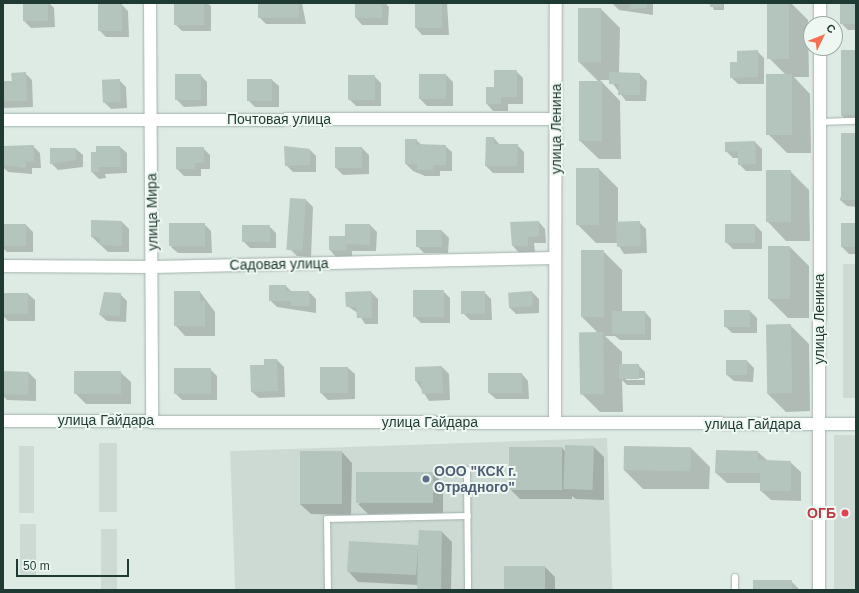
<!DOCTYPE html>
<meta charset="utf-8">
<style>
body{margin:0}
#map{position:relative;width:859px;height:593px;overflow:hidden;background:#deeae4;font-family:Helvetica,sans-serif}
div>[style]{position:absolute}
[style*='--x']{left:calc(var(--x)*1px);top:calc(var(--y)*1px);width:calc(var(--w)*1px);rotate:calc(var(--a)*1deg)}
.built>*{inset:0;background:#ccdad3;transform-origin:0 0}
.shadow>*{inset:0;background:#0003}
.building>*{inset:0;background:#b4c5bd;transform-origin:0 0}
.roads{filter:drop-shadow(0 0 1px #a1b2ab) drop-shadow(0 0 1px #a1b2ab)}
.lane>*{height:6px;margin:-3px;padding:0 3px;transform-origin:3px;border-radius:3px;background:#fff}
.street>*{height:12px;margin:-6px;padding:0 6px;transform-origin:6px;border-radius:6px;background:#fff}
.dots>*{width:11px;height:11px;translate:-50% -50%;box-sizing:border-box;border:2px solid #eff7f2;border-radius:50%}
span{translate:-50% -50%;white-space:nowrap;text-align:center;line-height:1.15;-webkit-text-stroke:4px #eff7f2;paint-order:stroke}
.street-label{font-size:14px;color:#1f3a32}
.service-label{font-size:14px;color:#4e5e75;font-weight:700}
.left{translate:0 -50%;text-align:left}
.health-label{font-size:14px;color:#be3a42;font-weight:700}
.right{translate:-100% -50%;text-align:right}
.frame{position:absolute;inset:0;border:4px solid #1f3a32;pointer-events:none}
.north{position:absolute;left:803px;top:16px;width:40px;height:40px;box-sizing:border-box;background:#eff7f2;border:1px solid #9caba5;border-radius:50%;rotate:47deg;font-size:11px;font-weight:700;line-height:16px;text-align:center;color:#1f3a32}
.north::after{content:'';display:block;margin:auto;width:14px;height:18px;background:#f67151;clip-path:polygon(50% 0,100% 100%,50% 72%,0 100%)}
.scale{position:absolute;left:16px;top:559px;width:113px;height:18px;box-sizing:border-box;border:2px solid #1f3a32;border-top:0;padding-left:5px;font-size:12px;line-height:14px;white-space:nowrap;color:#1f3a32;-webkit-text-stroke:3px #eff7f2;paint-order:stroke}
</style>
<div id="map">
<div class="built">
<i style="left:843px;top:264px;width:13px;height:134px"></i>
<i style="left:834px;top:435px;width:22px;height:155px"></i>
<i style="left:607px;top:438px;width:152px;height:377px;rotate:88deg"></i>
<i style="left:99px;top:443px;width:18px;height:69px"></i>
<i style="left:19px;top:446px;width:15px;height:67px"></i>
<i style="left:20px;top:524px;width:16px;height:53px"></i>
<i style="left:101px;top:529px;width:16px;height:61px"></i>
</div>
<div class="shadow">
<i style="clip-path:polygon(24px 3px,49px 3px,54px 8px,55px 27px,31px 28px,24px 21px)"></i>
<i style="clip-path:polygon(175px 3px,207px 3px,211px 6px,211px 31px,182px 31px,175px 24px)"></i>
<i style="clip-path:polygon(259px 3px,302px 3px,306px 24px,266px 24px,259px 17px)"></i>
<i style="clip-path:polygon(356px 3px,385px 3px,389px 7px,388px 25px,362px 25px,356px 18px)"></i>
<i style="clip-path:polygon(416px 3px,447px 3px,449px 35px,422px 35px,416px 28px)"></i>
<i style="clip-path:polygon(612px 3px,653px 3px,653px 15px,619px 10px)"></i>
<i style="clip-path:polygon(711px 3px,724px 3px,724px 10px,714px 10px)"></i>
<i style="clip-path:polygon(768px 3px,791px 3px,808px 20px,809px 77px,794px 77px,810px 94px,811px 153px,787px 153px,768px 134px,786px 75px,769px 58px)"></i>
<i style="clip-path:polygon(841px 3px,856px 3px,856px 30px,848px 30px,841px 23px)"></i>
<i style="clip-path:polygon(121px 4px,128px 11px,129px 37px,106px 37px,99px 30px)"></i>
<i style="clip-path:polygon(601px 9px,620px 28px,619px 73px,640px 74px,647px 81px,646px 101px,626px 101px,610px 80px,600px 80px,620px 101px,621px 159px,599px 159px,580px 141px,599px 82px,578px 61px)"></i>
<i style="clip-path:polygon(757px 51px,764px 58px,764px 84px,738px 84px,731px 77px,738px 63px)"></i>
<i style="clip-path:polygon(856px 51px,856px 122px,848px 122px,841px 115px)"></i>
<i style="clip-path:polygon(516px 71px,523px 78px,523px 104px,508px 104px,508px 111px,493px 111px,487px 104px,495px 88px)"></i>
<i style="clip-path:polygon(25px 73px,32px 80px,33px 107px,4px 108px,3px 82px,13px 82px)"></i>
<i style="clip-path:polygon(200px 75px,207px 82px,207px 106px,184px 107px,177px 100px)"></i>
<i style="clip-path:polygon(446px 75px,453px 82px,453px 106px,427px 106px,420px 99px)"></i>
<i style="clip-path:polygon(374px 76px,381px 83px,381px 106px,356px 106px,349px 99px)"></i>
<i style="clip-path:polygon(119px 80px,126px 87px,127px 108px,111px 109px,104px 102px)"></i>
<i style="clip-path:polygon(272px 80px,279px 86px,279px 107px,255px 107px,248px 100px)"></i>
<i style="clip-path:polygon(856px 134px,856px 207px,847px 206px,840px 200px)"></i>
<i style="clip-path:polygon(494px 138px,500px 145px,517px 145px,524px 152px,524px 173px,493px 173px,486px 166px)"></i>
<i style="clip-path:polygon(416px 140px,422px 145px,445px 146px,452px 152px,452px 171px,440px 171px,440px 176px,425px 176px,413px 171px,406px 164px)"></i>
<i style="clip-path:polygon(755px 142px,762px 149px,762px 171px,746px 171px,739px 164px,739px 158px,733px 158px,726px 151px)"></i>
<i style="clip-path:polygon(33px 146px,40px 153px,41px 168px,32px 168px,32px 174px,8px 172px,3px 167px,3px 147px)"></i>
<i style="clip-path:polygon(97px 147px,120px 147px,127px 153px,127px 173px,105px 174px,106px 178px,99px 179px,92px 172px)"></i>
<i style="clip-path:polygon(286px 147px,309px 149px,316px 156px,316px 172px,293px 172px,286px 165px)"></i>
<i style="clip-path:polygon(203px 148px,210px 155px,210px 169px,201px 169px,201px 176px,184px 176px,177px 169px)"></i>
<i style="clip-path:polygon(362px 148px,369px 155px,369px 174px,343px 175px,336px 168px)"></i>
<i style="clip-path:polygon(76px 149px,83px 155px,83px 167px,58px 170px,51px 163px)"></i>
<i style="clip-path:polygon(599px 169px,618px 188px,618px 223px,639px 222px,646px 229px,647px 253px,624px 254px,617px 243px,596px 243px,577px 224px)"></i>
<i style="clip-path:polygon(790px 171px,809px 190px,810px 241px,786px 241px,768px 222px)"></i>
<i style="clip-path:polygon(306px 200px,313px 207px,311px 257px,297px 256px,290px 249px)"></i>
<i style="clip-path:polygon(122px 222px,129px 229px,129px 252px,108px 252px,92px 237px)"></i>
<i style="clip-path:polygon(539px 222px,545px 229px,546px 243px,534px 243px,535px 252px,519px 253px,513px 246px,511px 223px)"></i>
<i style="clip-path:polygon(204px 224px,211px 231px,212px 253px,178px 253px,171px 247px)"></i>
<i style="clip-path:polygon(856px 224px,856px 254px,849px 254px,842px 247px)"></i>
<i style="clip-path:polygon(3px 225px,26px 225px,33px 232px,33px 252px,7px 252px,3px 248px)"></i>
<i style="clip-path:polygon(370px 225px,377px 232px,376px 251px,352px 251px,352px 257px,336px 257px,330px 250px)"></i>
<i style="clip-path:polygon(755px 225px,762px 232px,762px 249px,733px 249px,726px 242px)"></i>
<i style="clip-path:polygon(269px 226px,276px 233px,276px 248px,250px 248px,243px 241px)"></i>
<i style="clip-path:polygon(442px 231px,449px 238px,448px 253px,424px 253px,417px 246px)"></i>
<i style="clip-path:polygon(790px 247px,809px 266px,809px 318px,788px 318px,769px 299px)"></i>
<i style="clip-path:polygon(evenodd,603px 251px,622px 270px,622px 312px,645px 312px,651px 319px,651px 340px,620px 340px,615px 336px,605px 336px,622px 352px,622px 365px,638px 365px,645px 372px,645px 385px,627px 385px,622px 380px,623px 412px,600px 412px,581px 393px,599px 334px,582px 317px,603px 251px,626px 378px,644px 378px,644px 380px,626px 380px,626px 378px)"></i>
<i style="clip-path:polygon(286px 286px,292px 292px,309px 292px,316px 299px,316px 313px,277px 307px,270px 300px)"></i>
<i style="clip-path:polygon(443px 291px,450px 298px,450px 323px,421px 323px,414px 316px)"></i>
<i style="clip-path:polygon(200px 292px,215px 312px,215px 336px,185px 336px,175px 325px)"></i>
<i style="clip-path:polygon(371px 292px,378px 299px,378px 324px,365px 324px,358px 313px,347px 306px,346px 293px)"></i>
<i style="clip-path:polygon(484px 292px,491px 299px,492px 320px,470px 320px,463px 313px)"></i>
<i style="clip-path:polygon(532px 292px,539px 299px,539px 313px,516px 314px,509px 307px)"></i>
<i style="clip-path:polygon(3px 294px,28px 294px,35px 300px,35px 321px,8px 321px,3px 316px)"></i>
<i style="clip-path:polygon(120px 294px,127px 301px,126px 322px,107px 321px,100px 315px)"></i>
<i style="clip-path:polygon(750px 311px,757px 318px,757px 333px,732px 333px,726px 327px)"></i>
<i style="clip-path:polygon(790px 325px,809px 344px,810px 411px,786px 412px,767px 393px)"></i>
<i style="clip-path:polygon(277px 360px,284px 367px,285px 397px,259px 398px,252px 392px,265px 366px)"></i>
<i style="clip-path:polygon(747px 361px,754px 368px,753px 382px,734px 381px,727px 375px)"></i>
<i style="clip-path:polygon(442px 367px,449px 374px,450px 400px,429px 401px,416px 381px,416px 368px)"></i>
<i style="clip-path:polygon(321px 368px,348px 368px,355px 374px,355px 399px,328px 400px,321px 393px)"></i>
<i style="clip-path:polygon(210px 369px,217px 376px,217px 400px,182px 400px,175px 393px)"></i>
<i style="clip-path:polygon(3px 372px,29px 373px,36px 380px,36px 401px,7px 400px,3px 396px)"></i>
<i style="clip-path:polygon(120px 372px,131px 382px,131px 404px,86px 404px,76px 394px)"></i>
<i style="clip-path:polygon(522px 374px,528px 381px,529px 399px,496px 399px,489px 393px)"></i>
<i style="clip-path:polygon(594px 447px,604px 457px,604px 500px,576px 499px,572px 496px,572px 499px,520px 499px,510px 489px,562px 448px,566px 452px)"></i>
<i style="clip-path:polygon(691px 448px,710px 467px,709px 489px,643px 489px,624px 470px)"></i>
<i style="clip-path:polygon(342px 452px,352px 463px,351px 515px,311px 514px,300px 504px)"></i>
<i style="clip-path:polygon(758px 452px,768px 461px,790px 462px,801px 472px,801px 501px,771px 500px,760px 490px,761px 483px,727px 483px,716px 473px)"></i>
<i style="clip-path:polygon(432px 473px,443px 483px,443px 513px,368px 514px,358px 504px)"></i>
<i style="clip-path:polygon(442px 532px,452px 542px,451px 590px,418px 590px,418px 585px,358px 582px,348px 571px,419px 546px)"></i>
<i style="clip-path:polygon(545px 567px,555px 577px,555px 590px,505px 590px)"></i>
<i style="clip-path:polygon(791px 581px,800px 590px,754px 590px)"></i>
</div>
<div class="building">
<i style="left:23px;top:3px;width:25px;height:18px"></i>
<i style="left:98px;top:3px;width:24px;height:28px"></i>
<i style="left:174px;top:3px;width:30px;height:22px"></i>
<i style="left:258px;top:3px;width:41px;height:15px"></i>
<i style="left:355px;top:3px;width:27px;height:15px"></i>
<i style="left:415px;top:3px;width:27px;height:25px"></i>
<i style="clip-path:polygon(630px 3px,647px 3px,647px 8px,630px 9px)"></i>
<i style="left:710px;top:3px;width:12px;height:4px"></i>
<i style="left:767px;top:3px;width:22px;height:56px"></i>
<i style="left:840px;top:3px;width:16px;height:21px"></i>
<i style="left:578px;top:8px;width:23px;height:54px"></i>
<i style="clip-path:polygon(758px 50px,758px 77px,730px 78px,730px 62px,737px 62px,737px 51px)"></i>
<i style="left:841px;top:50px;width:15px;height:65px"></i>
<i style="clip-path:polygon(494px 70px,517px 70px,517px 97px,501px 97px,501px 104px,486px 104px,486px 87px,494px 87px)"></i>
<i style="clip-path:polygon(26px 72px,27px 101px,3px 101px,3px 81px,12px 81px,11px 73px)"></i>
<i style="clip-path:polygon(609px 72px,640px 73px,640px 95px,618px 95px,619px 84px,609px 84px)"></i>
<i style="left:175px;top:74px;width:26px;height:26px"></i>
<i style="left:419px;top:74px;width:27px;height:25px"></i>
<i style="left:766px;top:74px;width:26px;height:61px"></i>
<i style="left:348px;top:75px;width:27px;height:25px"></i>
<i style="left:120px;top:79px;width:23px;height:18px;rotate:88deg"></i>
<i style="left:247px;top:79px;width:25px;height:22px"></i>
<i style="left:579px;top:81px;width:23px;height:60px"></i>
<i style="left:841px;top:133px;width:15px;height:67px"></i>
<i style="clip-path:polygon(486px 137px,494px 137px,494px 144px,518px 144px,517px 166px,485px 166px)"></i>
<i style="clip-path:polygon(405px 139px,417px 139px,416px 144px,446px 145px,446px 165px,433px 165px,433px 170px,417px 170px,417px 164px,405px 164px)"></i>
<i style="clip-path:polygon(755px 141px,756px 164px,738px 165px,738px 151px,725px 152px,725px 142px)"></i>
<i style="clip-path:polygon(34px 145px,34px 161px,26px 162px,26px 168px,3px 165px,3px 146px)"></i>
<i style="clip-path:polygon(96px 146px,120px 146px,121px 167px,99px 167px,99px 172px,91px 172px,91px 152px,96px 152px)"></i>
<i style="clip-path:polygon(284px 146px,310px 149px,310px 165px,285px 166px)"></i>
<i style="clip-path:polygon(176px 147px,204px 147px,204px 163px,195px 163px,195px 169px,176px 169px)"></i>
<i style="left:335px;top:147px;width:27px;height:21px"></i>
<i style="clip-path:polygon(50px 148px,76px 148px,76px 160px,50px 164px)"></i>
<i style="left:576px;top:168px;width:23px;height:57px"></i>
<i style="left:766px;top:170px;width:25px;height:52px"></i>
<i style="left:290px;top:198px;width:16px;height:52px;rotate:4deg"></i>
<i style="clip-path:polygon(91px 220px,122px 221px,122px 246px,100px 245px,100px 237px,91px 237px)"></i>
<i style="clip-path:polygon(539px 221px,539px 236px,528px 237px,528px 246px,512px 246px,510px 222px)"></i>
<i style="left:640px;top:221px;width:25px;height:24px;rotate:88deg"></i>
<i style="left:205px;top:223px;width:23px;height:36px;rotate:90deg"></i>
<i style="left:841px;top:223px;width:15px;height:24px"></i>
<i style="left:3px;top:224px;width:23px;height:22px"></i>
<i style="clip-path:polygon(345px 224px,370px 224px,370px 245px,346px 244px,346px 251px,329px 250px,329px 236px,345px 236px)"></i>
<i style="left:725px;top:224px;width:30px;height:19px"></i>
<i style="left:242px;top:225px;width:28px;height:17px"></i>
<i style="left:416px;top:230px;width:26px;height:17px"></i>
<i style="left:768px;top:246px;width:22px;height:53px"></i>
<i style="left:581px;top:250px;width:23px;height:67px"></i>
<i style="clip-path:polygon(269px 285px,286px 285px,286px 291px,309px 291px,310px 306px,291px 306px,291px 301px,269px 301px)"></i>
<i style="left:413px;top:290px;width:31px;height:27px"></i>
<i style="clip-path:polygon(174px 291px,200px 291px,200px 301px,205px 301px,205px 326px,174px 326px)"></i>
<i style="clip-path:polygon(371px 291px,372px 318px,357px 318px,356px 307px,346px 307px,345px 292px)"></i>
<i style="left:461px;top:291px;width:24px;height:23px"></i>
<i style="left:532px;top:291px;width:15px;height:24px;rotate:86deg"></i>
<i style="clip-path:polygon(104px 292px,121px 293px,120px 316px,99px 315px)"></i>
<i style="left:3px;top:293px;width:25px;height:21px"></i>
<i style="left:724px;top:310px;width:26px;height:17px"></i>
<i style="left:612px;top:311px;width:33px;height:23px"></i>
<i style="left:791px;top:324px;width:69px;height:25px;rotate:89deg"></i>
<i style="left:603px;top:332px;width:62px;height:24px;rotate:89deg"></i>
<i style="clip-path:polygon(264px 359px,277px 359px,278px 391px,251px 392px,250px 365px,264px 365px)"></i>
<i style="left:726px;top:360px;width:21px;height:15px"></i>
<i style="left:619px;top:364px;width:20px;height:15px"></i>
<i style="clip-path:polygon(442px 366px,443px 393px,422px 394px,421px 381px,415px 381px,415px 367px)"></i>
<i style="left:320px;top:367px;width:28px;height:26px"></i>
<i style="left:174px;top:368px;width:37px;height:26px"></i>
<i style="left:3px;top:371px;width:26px;height:23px;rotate:2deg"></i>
<i style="left:121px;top:371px;width:23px;height:47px;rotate:90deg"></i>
<i style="left:488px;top:373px;width:34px;height:20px"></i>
<i style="left:565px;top:445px;width:29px;height:44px;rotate:2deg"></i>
<i style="left:624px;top:446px;width:67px;height:24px;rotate:1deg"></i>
<i style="left:509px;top:447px;width:53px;height:43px"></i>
<i style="clip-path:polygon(716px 450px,758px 451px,758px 460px,791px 461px,791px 491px,760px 491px,760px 473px,715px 473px)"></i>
<i style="left:300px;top:451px;width:42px;height:53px"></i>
<i style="left:433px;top:472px;width:31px;height:77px;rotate:90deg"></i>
<i style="clip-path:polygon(419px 530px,442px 531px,441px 590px,417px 590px,418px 548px,416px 575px,347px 572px,349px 541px,418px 545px)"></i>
<i style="left:504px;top:566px;width:41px;height:24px"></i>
<i style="left:792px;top:580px;width:10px;height:39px;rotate:90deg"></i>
</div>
<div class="roads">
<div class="lane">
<i style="--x:820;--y:122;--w:36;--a:-2"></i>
<i style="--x:467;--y:470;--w:120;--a:89.5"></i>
<i style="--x:328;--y:590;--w:71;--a:-90.8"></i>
<i style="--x:327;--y:519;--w:141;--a:-1.2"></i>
<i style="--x:735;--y:590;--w:13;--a:-90"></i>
</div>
<div class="street">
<i style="--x:150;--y:3;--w:417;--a:89.7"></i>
<i style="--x:820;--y:24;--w:21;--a:-90"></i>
<i style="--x:3;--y:120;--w:553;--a:-0.1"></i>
<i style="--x:3;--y:266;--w:150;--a:0.4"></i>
<i style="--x:153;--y:267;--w:402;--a:-1.3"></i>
<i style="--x:3;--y:421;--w:853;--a:0.2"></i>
<i style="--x:555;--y:423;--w:420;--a:-89.9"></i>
<i style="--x:819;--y:590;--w:542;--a:-89.89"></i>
</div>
</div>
<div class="dots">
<i style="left:426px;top:479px;background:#5c6f8a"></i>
<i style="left:845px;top:513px;background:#e0444e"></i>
</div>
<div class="street-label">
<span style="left:279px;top:119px">Почтовая улица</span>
<span style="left:556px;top:129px;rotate:-90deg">улица Ленина</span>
<span style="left:152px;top:212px;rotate:-91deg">улица Мира</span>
<span style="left:279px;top:264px;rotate:-1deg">Садовая улица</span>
<span style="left:819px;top:319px;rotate:-90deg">улица Ленина</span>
<span style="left:106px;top:420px">улица Гайдара</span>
<span style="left:430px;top:422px">улица Гайдара</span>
<span style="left:753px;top:424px">улица Гайдара</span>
</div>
<div class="service-label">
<span class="left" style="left:434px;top:479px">ООО "КСК г.<br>Отрадного"</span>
</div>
<div class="health-label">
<span class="right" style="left:836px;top:513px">ОГБ</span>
</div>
<div class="frame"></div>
<div class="north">С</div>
<div class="scale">50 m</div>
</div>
